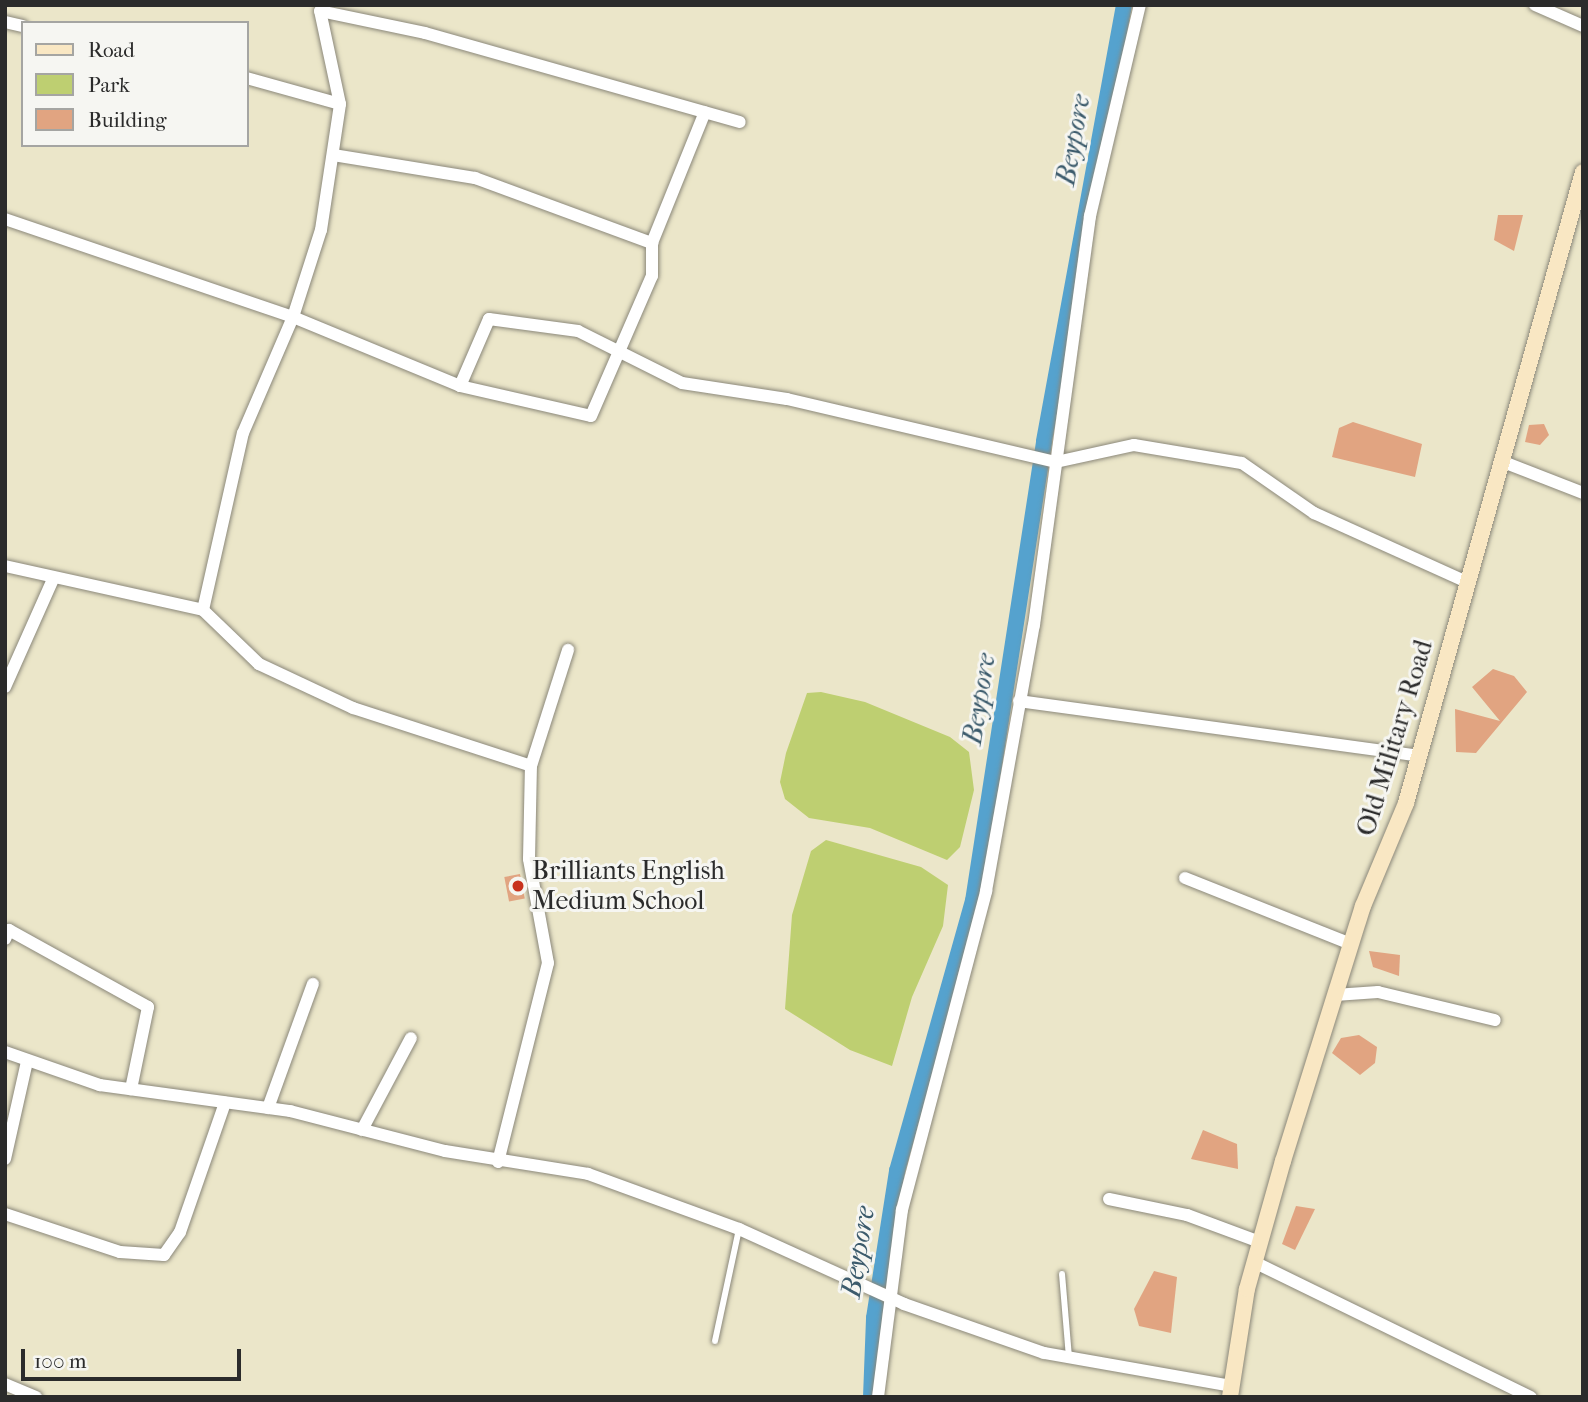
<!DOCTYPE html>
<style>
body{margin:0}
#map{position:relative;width:1588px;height:1402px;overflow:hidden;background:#ebe6c9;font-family:"IM FELL French Canon",serif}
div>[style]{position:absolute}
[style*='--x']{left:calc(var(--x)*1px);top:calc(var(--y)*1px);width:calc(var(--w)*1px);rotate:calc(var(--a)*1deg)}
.green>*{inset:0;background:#becf71}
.canal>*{height:16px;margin:-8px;padding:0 8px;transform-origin:8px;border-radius:8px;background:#55a2ce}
.building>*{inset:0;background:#e1a481;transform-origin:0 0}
.roads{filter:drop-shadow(0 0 2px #8b887a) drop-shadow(0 0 2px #8b887a)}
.service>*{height:6px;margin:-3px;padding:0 3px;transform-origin:3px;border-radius:3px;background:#fff}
.minor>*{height:12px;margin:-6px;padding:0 6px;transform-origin:6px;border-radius:6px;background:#fff}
.secondary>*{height:16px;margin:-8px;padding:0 8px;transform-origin:8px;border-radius:8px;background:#f9e7c3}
.dots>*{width:19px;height:19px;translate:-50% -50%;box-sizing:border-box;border:4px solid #f6f6f2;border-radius:50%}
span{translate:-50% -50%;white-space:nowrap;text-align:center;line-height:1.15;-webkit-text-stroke:6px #f6f6f2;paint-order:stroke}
.street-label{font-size:26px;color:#2b2b2b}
.poi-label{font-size:26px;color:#2b2b2b}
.left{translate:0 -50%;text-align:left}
.water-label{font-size:28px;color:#3c5b6c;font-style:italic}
.frame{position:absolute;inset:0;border:7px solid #2b2b2b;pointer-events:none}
.legend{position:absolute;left:21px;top:21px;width:228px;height:126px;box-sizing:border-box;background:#f6f6f2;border:2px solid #a5a5a2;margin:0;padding:9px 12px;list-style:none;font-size:21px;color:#2b2b2b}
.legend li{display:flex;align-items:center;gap:14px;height:35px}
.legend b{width:35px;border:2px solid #a5a5a2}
.scale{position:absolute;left:21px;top:1349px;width:220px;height:32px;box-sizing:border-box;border:4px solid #2b2b2b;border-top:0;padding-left:9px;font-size:21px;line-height:24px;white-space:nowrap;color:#2b2b2b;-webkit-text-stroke:5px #f6f6f2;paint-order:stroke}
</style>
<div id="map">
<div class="green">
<i style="clip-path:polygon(821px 692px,865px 702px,950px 737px,969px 752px,974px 790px,960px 847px,947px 860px,870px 828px,809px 818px,785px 799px,780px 782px,786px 753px,807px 693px)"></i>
<i style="clip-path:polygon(826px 840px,921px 867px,948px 885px,943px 926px,912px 997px,892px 1066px,850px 1050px,785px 1009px,792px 915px,811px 851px)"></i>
</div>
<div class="canal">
<i style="--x:871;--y:1397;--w:79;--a:-87.8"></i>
<i style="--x:874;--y:1318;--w:149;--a:-81.1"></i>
<i style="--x:897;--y:1171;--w:280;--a:-74.3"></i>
<i style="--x:973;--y:901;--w:465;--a:-81.2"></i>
<i style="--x:1044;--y:441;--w:443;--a:-79.6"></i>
</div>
<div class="building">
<i style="clip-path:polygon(1498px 215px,1523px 215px,1514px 251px,1494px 240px)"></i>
<i style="clip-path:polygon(1353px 422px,1422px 444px,1415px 477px,1332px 457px,1339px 428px)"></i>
<i style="clip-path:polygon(1544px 424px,1549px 435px,1540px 445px,1525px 442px,1529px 425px)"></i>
<i style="clip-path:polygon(1493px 669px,1514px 676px,1527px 692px,1476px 753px,1456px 752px,1455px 709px,1500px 721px,1472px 687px)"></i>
<i style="left:520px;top:874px;width:25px;height:16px;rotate:79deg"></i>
<i style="clip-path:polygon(1369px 951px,1400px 955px,1399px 976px,1373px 967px)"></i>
<i style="clip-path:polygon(1359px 1035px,1377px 1047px,1375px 1063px,1360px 1075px,1332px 1053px,1341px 1038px)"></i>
<i style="clip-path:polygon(1203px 1130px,1237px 1144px,1238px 1169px,1191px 1159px)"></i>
<i style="clip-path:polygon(1296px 1206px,1315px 1209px,1295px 1250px,1282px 1244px)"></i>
<i style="clip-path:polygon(1154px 1271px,1177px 1277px,1171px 1333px,1139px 1326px,1134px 1309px)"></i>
</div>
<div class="roads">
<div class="service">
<i style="--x:1062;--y:1274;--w:83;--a:85.2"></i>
<i style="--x:715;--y:1341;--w:115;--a:-77.9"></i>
</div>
<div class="minor">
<i style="--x:1535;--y:5;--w:52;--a:23.6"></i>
<i style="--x:5;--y:22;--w:18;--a:13"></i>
<i style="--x:340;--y:104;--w:95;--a:-102.1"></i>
<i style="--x:320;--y:11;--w:107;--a:11.8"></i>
<i style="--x:425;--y:33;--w:327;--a:15.8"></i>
<i style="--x:333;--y:155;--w:144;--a:9.2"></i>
<i style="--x:475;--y:178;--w:189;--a:20.2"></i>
<i style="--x:5;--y:219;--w:304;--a:18.8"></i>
<i style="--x:293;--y:317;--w:181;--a:22.4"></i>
<i style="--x:460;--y:386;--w:73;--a:-66.6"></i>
<i style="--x:489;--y:319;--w:90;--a:7.7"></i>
<i style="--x:578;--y:331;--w:116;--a:26.6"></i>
<i style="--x:682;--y:383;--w:106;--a:8.7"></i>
<i style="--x:787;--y:399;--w:276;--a:13.2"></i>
<i style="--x:1056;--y:462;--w:80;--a:-12.3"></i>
<i style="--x:1134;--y:445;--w:109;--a:9.5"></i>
<i style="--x:1242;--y:463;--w:88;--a:34.8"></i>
<i style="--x:1314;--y:513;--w:168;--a:24.3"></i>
<i style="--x:460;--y:386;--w:134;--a:12.9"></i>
<i style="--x:591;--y:416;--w:153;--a:-66.5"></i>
<i style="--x:652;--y:276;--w:33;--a:-90"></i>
<i style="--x:652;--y:243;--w:141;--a:-68"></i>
<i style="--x:1501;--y:461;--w:88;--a:21.3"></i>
<i style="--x:5;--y:566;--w:203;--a:12.5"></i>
<i style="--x:203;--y:610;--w:181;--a:-77.3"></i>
<i style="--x:243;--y:433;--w:126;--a:-66.7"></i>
<i style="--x:293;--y:317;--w:91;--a:-72.2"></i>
<i style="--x:321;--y:230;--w:127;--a:-81.4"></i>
<i style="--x:340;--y:104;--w:97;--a:-164.4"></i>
<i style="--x:203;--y:610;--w:78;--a:44"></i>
<i style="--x:259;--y:664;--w:104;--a:25.1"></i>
<i style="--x:353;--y:708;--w:187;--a:18"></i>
<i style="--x:5;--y:687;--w:118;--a:-66"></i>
<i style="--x:1019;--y:701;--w:404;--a:7.8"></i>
<i style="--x:1185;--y:878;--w:179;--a:21.7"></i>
<i style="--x:5;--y:939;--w:10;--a:-66"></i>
<i style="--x:9;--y:930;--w:159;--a:29"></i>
<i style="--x:148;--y:1007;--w:84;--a:101.7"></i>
<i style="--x:1335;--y:995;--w:43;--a:-4"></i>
<i style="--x:1378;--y:992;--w:120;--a:13.5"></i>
<i style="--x:5;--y:1052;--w:101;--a:19.2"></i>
<i style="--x:100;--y:1085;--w:192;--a:7.8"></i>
<i style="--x:290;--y:1111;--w:160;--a:14.5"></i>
<i style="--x:445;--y:1151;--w:145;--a:9.1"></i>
<i style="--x:588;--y:1174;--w:161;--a:20"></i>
<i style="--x:739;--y:1229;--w:181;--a:24.4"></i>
<i style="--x:904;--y:1304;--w:148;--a:19.3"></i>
<i style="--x:1044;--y:1353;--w:191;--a:10"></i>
<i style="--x:268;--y:1108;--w:132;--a:-70.1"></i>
<i style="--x:362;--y:1130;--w:104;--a:-62"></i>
<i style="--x:5;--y:1159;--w:100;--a:-77.3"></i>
<i style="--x:498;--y:1162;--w:205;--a:-75.9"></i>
<i style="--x:548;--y:963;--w:106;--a:-100.4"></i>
<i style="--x:529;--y:859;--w:93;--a:-88.8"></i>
<i style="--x:531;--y:766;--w:122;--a:-72.3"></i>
<i style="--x:1109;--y:1199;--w:80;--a:11.6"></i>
<i style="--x:1187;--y:1215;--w:78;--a:20.3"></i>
<i style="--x:5;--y:1214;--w:121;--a:18.3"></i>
<i style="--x:120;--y:1252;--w:44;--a:3.9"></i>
<i style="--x:164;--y:1255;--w:28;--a:-55"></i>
<i style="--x:180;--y:1232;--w:137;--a:-70.8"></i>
<i style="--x:1254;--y:1262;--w:308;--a:26"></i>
<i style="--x:5;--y:1384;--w:34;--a:23"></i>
<i style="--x:878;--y:1397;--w:189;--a:-82.7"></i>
<i style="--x:902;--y:1210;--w:330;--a:-75.2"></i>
<i style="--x:986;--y:891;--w:270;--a:-79.8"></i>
<i style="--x:1034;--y:625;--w:413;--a:-82.2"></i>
<i style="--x:1090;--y:216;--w:217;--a:-76.7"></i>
</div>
<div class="secondary">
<i style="--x:1230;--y:1397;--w:109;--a:-81.1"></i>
<i style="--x:1247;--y:1289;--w:133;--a:-74.3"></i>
<i style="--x:1283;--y:1161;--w:267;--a:-72.6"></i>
<i style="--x:1363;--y:906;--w:112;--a:-67.3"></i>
<i style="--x:1406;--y:803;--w:655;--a:-74.33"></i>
</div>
</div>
<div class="dots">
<i style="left:518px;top:886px;background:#c8321e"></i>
</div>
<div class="street-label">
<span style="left:1395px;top:738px;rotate:-73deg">Old Military Road</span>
</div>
<div class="poi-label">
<span class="left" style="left:532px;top:886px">Brilliants English<br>Medium School</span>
</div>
<div class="water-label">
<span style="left:1073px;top:140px;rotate:-80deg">Beypore</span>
<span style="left:979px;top:699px;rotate:-81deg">Beypore</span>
<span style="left:858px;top:1252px;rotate:-81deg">Beypore</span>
</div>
<div class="frame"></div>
<ul class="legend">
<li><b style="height:9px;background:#f9e7c3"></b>Road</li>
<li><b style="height:19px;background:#becf71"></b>Park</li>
<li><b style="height:19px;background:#e1a481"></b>Building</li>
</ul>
<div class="scale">100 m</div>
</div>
